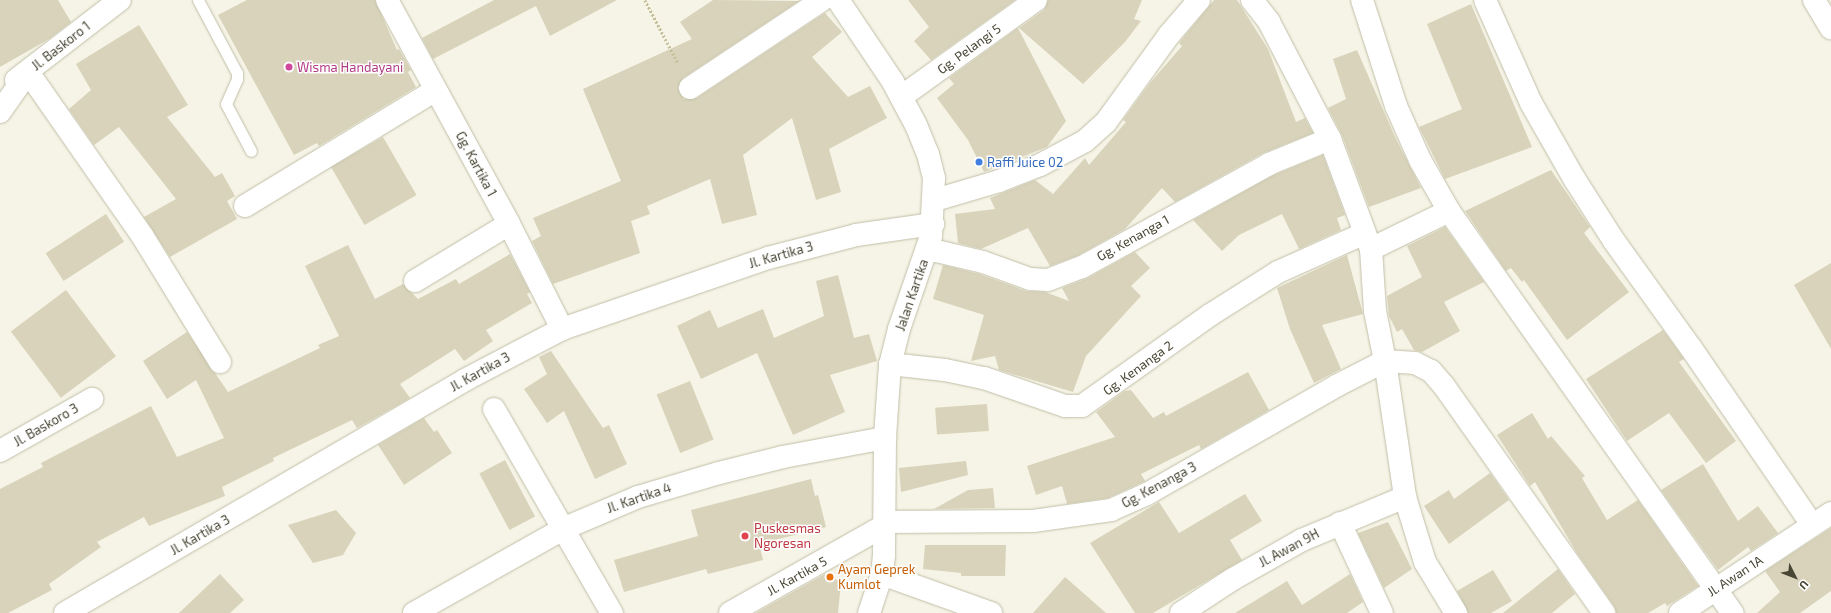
<!DOCTYPE html>
<style>
body{margin:0}
#map{position:relative;width:1831px;height:613px;overflow:hidden;background:#f5f4e6;font-family:"Exo 2",sans-serif}
div>[style]{position:absolute}
[style*='--x']{left:calc(var(--x)*1px);top:calc(var(--y)*1px);width:calc(var(--w)*1px);rotate:calc(var(--a)*1deg)}
.building>*{inset:0;background:#d8d3ba;transform-origin:0 0}
.path>*{height:2.5px;margin-top:-1.25px;transform-origin:0;background:repeating-linear-gradient(90deg,#c5bf97 0 2px,transparent 0 4px)}
.roads{filter:drop-shadow(0 0 1px #c1bea7) drop-shadow(0 0 1px #c1bea7)}
.service>*{height:11px;margin:-5.5px;padding:0 5.5px;transform-origin:5.5px;border-radius:5.5px;background:#fff}
.minor>*{height:22px;margin:-11px;padding:0 11px;transform-origin:11px;border-radius:11px;background:#fff}
.tertiary>*{height:22px;margin:-11px;padding:0 11px;transform-origin:11px;border-radius:11px;background:#fff}
.dots>*{width:11px;height:11px;translate:-50% -50%;box-sizing:border-box;border:2px solid #fff;border-radius:50%}
span{translate:-50% -50%;white-space:nowrap;text-align:center;line-height:1.15;-webkit-text-stroke:3px #fff;paint-order:stroke}
.street-label{font-size:13px;color:#484534}
.hotel-label{font-size:13px;color:#b23c85}
.left{translate:0 -50%;text-align:left}
.shop-label{font-size:13px;color:#366cbe}
.health-label{font-size:13px;color:#be3a42}
.food-label{font-size:13px;color:#c56008}
.north{position:absolute;left:1775px;top:557px;width:40px;height:40px;-webkit-text-stroke:3px #fff;paint-order:stroke;rotate:132deg;font-size:11px;font-weight:700;line-height:16px;text-align:center;color:#484534}
.north::after{content:'';display:block;margin:auto;width:14px;height:18px;background:#484534;clip-path:polygon(50% 0,100% 100%,50% 72%,0 100%)}
</style>
<div id="map">
<div class="building">
<i style="clip-path:polygon(0 0,58px 0,71px 22px,49px 39px,0 67px)"></i>
<i style="clip-path:polygon(247px 0,375px 0,397px 50px,399px 49px,411px 70px,408px 72px,416px 87px,319px 146px,317px 143px,294px 155px,218px 15px)"></i>
<i style="clip-path:polygon(494px 0,617px 0,550px 36px,536px 6px,433px 59px,422px 38px)"></i>
<i style="clip-path:polygon(713px 0,799px 1px,683px 78px,678px 88px,684px 99px,697px 98px,825px 13px,842px 32px,812px 57px,848px 97px,870px 86px,887px 118px,829px 149px,841px 192px,816px 200px,792px 118px,743px 155px,757px 215px,722px 224px,710px 179px,647px 206px,650px 214px,631px 221px,640px 253px,553px 284px,532px 241px,541px 236px,533px 218px,621px 181px,583px 89px,692px 39px,680px 22px)"></i>
<i style="clip-path:polygon(908px 0,1015px 0,931px 60px,914px 41px,929px 27px)"></i>
<i style="clip-path:polygon(1048px 0,1142px 0,1134px 19px,1141px 21px,1125px 42px,1083px 84px,1019px 28px,1044px 10px)"></i>
<i style="clip-path:polygon(1214px 0,1237px 0,1268px 49px,1296px 122px,1305px 118px,1313px 133px,1263px 153px,1175px 202px,1162px 188px,1125px 229px,1077px 256px,1050px 266px,1028px 228px,981px 249px,958px 243px,955px 214px,995px 209px,990px 198px,1035px 180px,1053px 194px,1085px 158px,1089px 165px,1126px 122px,1123px 120px,1150px 83px,1182px 46px,1179px 43px)"></i>
<i style="clip-path:polygon(1471px 4px,1532px 147px,1445px 179px,1419px 127px,1462px 109px,1427px 24px)"></i>
<i style="clip-path:polygon(139px 25px,188px 105px,167px 117px,215px 177px,222px 173px,235px 196px,227px 201px,237px 219px,170px 257px,144px 217px,176px 199px,119px 127px,94px 145px,69px 109px,91px 90px,76px 64px)"></i>
<i style="clip-path:polygon(1018px 28px,1066px 121px,1047px 147px,984px 172px,968px 140px,937px 98px,954px 84px,949px 78px)"></i>
<i style="clip-path:polygon(1357px 50px,1395px 137px,1421px 188px,1369px 207px,1342px 135px,1328px 108px,1346px 99px,1333px 59px)"></i>
<i style="left:383px;top:137px;width:67px;height:60px;rotate:60deg"></i>
<i style="clip-path:polygon(1323px 155px,1345px 215px,1337px 218px,1341px 230px,1299px 249px,1282px 214px,1239px 235px,1222px 251px,1193px 220px,1274px 175px)"></i>
<i style="clip-path:polygon(1551px 170px,1590px 227px,1584px 233px,1629px 292px,1567px 340px,1524px 280px,1522px 282px,1511px 268px,1506px 271px,1465px 211px)"></i>
<i style="left:106px;top:214px;width:33px;height:72px;rotate:57deg"></i>
<i style="clip-path:polygon(1445px 227px,1484px 282px,1444px 302px,1460px 331px,1422px 352px,1414px 350px,1402px 329px,1397px 332px,1389px 316px,1387px 296px,1422px 277px,1407px 246px)"></i>
<i style="clip-path:polygon(348px 245px,375px 299px,403px 284px,418px 299px,456px 279px,459px 284px,510px 254px,530px 292px,527px 294px,532px 303px,486px 330px,493px 341px,464px 361px,455px 349px,400px 384px,410px 398px,357px 428px,352px 420px,273px 458px,274px 461px,222px 487px,225px 496px,149px 526px,144px 517px,97px 542px,101px 547px,49px 584px,52px 590px,8px 613px,0 613px,0 489px,43px 467px,41px 463px,151px 406px,177px 457px,224px 438px,196px 380px,167px 399px,143px 361px,187px 332px,228px 392px,320px 348px,318px 345px,339px 336px,305px 266px)"></i>
<i style="clip-path:polygon(1135px 252px,1150px 268px,1131px 286px,1141px 296px,1086px 356px,1073px 392px,999px 370px,995px 356px,971px 361px,984px 315px,933px 299px,943px 265px,979px 274px,1026px 291px,1045px 292px,1069px 301px,1062px 288px,1088px 278px)"></i>
<i style="clip-path:polygon(1347px 255px,1363px 314px,1322px 325px,1341px 369px,1314px 383px,1290px 329px,1277px 288px)"></i>
<i style="clip-path:polygon(1831px 263px,1831px 349px,1794px 285px)"></i>
<i style="clip-path:polygon(838px 275px,854px 338px,869px 334px,877px 361px,830px 375px,845px 412px,793px 435px,757px 353px,701px 379px,677px 326px,710px 310px,718px 328px,763px 309px,774px 338px,824px 316px,816px 281px)"></i>
<i style="left:66px;top:290px;width:83px;height:69px;rotate:53deg"></i>
<i style="clip-path:polygon(1663px 330px,1684px 359px,1679px 362px,1736px 441px,1706px 463px,1669px 413px,1627px 441px,1586px 379px)"></i>
<i style="clip-path:polygon(551px 351px,603px 428px,609px 425px,627px 464px,595px 479px,564px 411px,547px 423px,524px 389px,547px 374px,539px 357px)"></i>
<i style="clip-path:polygon(1248px 372px,1269px 410px,1201px 449px,1199px 445px,1141px 474px,1145px 481px,1108px 498px,1067px 504px,1062px 486px,1036px 495px,1027px 466px,1115px 437px,1096px 412px,1125px 391px,1131px 390px,1153px 418px,1164px 412px,1166px 416px)"></i>
<i style="left:690px;top:381px;width:63px;height:36px;rotate:68deg"></i>
<i style="left:987px;top:404px;width:27px;height:52px;rotate:86deg"></i>
<i style="clip-path:polygon(1532px 413px,1548px 439px,1551px 436px,1585px 476px,1582px 478px,1607px 520px,1638px 500px,1698px 586px,1667px 606px,1665px 603px,1648px 613px,1616px 613px,1614px 606px,1577px 553px,1535px 482px,1530px 486px,1497px 435px)"></i>
<i style="clip-path:polygon(424px 418px,434px 432px,437px 430px,452px 453px,404px 485px,378px 445px)"></i>
<i style="left:505px;top:460px;width:64px;height:29px;rotate:62deg"></i>
<i style="clip-path:polygon(966px 461px,968px 475px,901px 492px,899px 468px)"></i>
<i style="clip-path:polygon(1703px 464px,1738px 521px,1758px 506px,1778px 533px,1751px 551px,1748px 547px,1718px 570px,1661px 490px)"></i>
<i style="clip-path:polygon(1490px 473px,1509px 500px,1449px 544px,1424px 506px,1449px 490px,1454px 499px)"></i>
<i style="clip-path:polygon(811px 479px,815px 496px,818px 495px,826px 527px,759px 544px,763px 560px,708px 574px,706px 569px,624px 592px,614px 560px,698px 536px,691px 510px)"></i>
<i style="clip-path:polygon(993px 488px,995px 508px,934px 509px,968px 490px)"></i>
<i style="clip-path:polygon(1245px 494px,1262px 521px,1230px 540px,1242px 560px,1153px 613px,1135px 613px,1090px 543px,1159px 502px,1179px 533px)"></i>
<i style="clip-path:polygon(336px 510px,356px 533px,343px 555px,313px 563px,288px 525px)"></i>
<i style="clip-path:polygon(1388px 522px,1412px 569px,1384px 588px,1358px 533px)"></i>
<i style="clip-path:polygon(1831px 528px,1831px 591px,1800px 613px,1757px 613px,1780px 592px,1765px 571px)"></i>
<i style="clip-path:polygon(925px 545px,1006px 545px,1005px 576px,961px 576px,961px 573px,923px 569px)"></i>
<i style="clip-path:polygon(1558px 569px,1575px 594px,1552px 613px,1503px 613px)"></i>
<i style="clip-path:polygon(1493px 570px,1512px 601px,1491px 613px,1468px 613px,1457px 591px)"></i>
<i style="clip-path:polygon(220px 574px,244px 600px,230px 613px,179px 613px)"></i>
<i style="clip-path:polygon(825px 574px,841px 582px,838px 613px,756px 613px)"></i>
<i style="clip-path:polygon(1350px 574px,1363px 602px,1347px 613px,1235px 613px,1287px 581px,1302px 605px)"></i>
<i style="clip-path:polygon(1065px 577px,1106px 613px,1033px 613px)"></i>
</div>
<div class="path">
<i style="--x:645;--y:0;--w:71;--a:62.4"></i>
</div>
<div class="roads">
<div class="service">
<i style="--x:198;--y:0;--w:83;--a:61.9"></i>
<i style="--x:237;--y:73;--w:6;--a:90"></i>
<i style="--x:237;--y:79;--w:27;--a:114"></i>
<i style="--x:226;--y:104;--w:53;--a:62"></i>
</div>
<div class="minor">
<i style="--x:387;--y:0;--w:255;--a:61.4"></i>
<i style="--x:509;--y:224;--w:118;--a:63.2"></i>
<i style="--x:1252;--y:0;--w:28;--a:52"></i>
<i style="--x:1269;--y:22;--w:132;--a:62.5"></i>
<i style="--x:1330;--y:139;--w:117;--a:69.6"></i>
<i style="--x:1371;--y:249;--w:62;--a:86.3"></i>
<i style="--x:1375;--y:311;--w:51;--a:78.7"></i>
<i style="--x:1385;--y:361;--w:137;--a:81.6"></i>
<i style="--x:1405;--y:497;--w:68;--a:72.9"></i>
<i style="--x:1425;--y:562;--w:60;--a:58.7"></i>
<i style="--x:1362;--y:0;--w:111;--a:72.2"></i>
<i style="--x:1396;--y:106;--w:59;--a:66"></i>
<i style="--x:1420;--y:160;--w:59;--a:60.4"></i>
<i style="--x:1449;--y:211;--w:492;--a:54.8"></i>
<i style="--x:1485;--y:0;--w:113;--a:65.9"></i>
<i style="--x:1531;--y:103;--w:89;--a:60.3"></i>
<i style="--x:1575;--y:180;--w:72;--a:57.4"></i>
<i style="--x:1614;--y:241;--w:132;--a:54.3"></i>
<i style="--x:1691;--y:348;--w:214;--a:55.6"></i>
<i style="--x:16;--y:80;--w:131;--a:-37.6"></i>
<i style="--x:690;--y:88;--w:159;--a:-33.7"></i>
<i style="--x:901;--y:97;--w:166;--a:-35.7"></i>
<i style="--x:0;--y:112;--w:49;--a:-55"></i>
<i style="--x:28;--y:72;--w:201;--a:55.1"></i>
<i style="--x:143;--y:237;--w:147;--a:58.4"></i>
<i style="--x:935;--y:200;--w:67;--a:-16.5"></i>
<i style="--x:999;--y:181;--w:44;--a:-21.3"></i>
<i style="--x:1040;--y:165;--w:51;--a:-28.1"></i>
<i style="--x:1085;--y:141;--w:28;--a:-42"></i>
<i style="--x:1106;--y:122;--w:107;--a:-54.1"></i>
<i style="--x:1169;--y:35;--w:46;--a:-49.4"></i>
<i style="--x:245;--y:206;--w:223;--a:-31.3"></i>
<i style="--x:928;--y:249;--w:57;--a:13.3"></i>
<i style="--x:983;--y:262;--w:50;--a:19.9"></i>
<i style="--x:1030;--y:279;--w:18;--a:3"></i>
<i style="--x:1048;--y:280;--w:36;--a:-21"></i>
<i style="--x:1082;--y:267;--w:213;--a:-28.8"></i>
<i style="--x:1269;--y:164;--w:66;--a:-22.3"></i>
<i style="--x:1371;--y:249;--w:87;--a:-26"></i>
<i style="--x:415;--y:281;--w:110;--a:-31.2"></i>
<i style="--x:890;--y:364;--w:55;--a:6.2"></i>
<i style="--x:945;--y:370;--w:40;--a:12"></i>
<i style="--x:984;--y:378;--w:86;--a:19.1"></i>
<i style="--x:1065;--y:406;--w:17;--a:0"></i>
<i style="--x:1082;--y:406;--w:157;--a:-35.4"></i>
<i style="--x:1210;--y:315;--w:80;--a:-32.3"></i>
<i style="--x:1278;--y:272;--w:95;--a:-24.1"></i>
<i style="--x:494;--y:409;--w:236;--a:60"></i>
<i style="--x:0;--y:451;--w:106;--a:-29.5"></i>
<i style="--x:885;--y:522;--w:148;--a:-0.4"></i>
<i style="--x:1033;--y:521;--w:79;--a:-8"></i>
<i style="--x:1111;--y:510;--w:39;--a:-24"></i>
<i style="--x:1147;--y:494;--w:218;--a:-29.7"></i>
<i style="--x:1336;--y:386;--w:55;--a:-27"></i>
<i style="--x:1385;--y:361;--w:30;--a:4"></i>
<i style="--x:1415;--y:363;--w:18;--a:27"></i>
<i style="--x:1431;--y:371;--w:20;--a:49"></i>
<i style="--x:1444;--y:386;--w:278;--a:54.8"></i>
<i style="--x:1340;--y:523;--w:99;--a:65"></i>
<i style="--x:882;--y:574;--w:116;--a:19.7"></i>
<i style="--x:65;--y:613;--w:463;--a:-30.2"></i>
<i style="--x:465;--y:380;--w:110;--a:-27.7"></i>
<i style="--x:562;--y:329;--w:218;--a:-19"></i>
<i style="--x:768;--y:258;--w:91;--a:-14.6"></i>
<i style="--x:856;--y:235;--w:78;--a:-8.1"></i>
<i style="--x:414;--y:613;--w:173;--a:-29.4"></i>
<i style="--x:565;--y:528;--w:79;--a:-23"></i>
<i style="--x:638;--y:497;--w:84;--a:-16.5"></i>
<i style="--x:719;--y:473;--w:66;--a:-14"></i>
<i style="--x:783;--y:457;--w:104;--a:-10.6"></i>
<i style="--x:730;--y:613;--w:177;--a:-29.5"></i>
<i style="--x:1181;--y:613;--w:62;--a:-33.2"></i>
<i style="--x:1233;--y:579;--w:79;--a:-29.5"></i>
<i style="--x:1302;--y:540;--w:112;--a:-22.7"></i>
<i style="--x:1680;--y:613;--w:181;--a:-33.5"></i>
</div>
<div class="tertiary">
<i style="--x:838;--y:0;--w:99;--a:56.1"></i>
<i style="--x:893;--y:82;--w:49;--a:61.9"></i>
<i style="--x:916;--y:125;--w:31;--a:68"></i>
<i style="--x:928;--y:154;--w:25;--a:76"></i>
<i style="--x:934;--y:178;--w:58;--a:93"></i>
<i style="--x:931;--y:236;--w:98;--a:109"></i>
<i style="--x:899;--y:329;--w:36;--a:104"></i>
<i style="--x:890;--y:364;--w:74;--a:93.9"></i>
<i style="--x:885;--y:438;--w:117;--a:90.5"></i>
<i style="--x:884;--y:555;--w:19;--a:96"></i>
<i style="--x:882;--y:574;--w:41;--a:108.4"></i>
<i style="--x:1814;--y:0;--w:33;--a:59"></i>
</div>
</div>
<div class="dots">
<i style="left:289px;top:67px;background:#d1479c"></i>
<i style="left:979px;top:162px;background:#3f7fe0"></i>
<i style="left:745px;top:536px;background:#e0444e"></i>
<i style="left:830px;top:577px;background:#e8710a"></i>
</div>
<div class="street-label">
<span style="left:61px;top:46px;rotate:-38deg">Jl. Baskoro 1</span>
<span style="left:969px;top:49px;rotate:-36deg">Gg. Pelangi 5</span>
<span style="left:476px;top:164px;rotate:62deg">Gg. Kartika 1</span>
<span style="left:1133px;top:238px;rotate:-29deg">Gg. Kenanga 1</span>
<span style="left:781px;top:255px;rotate:-16deg">Jl. Kartika 3</span>
<span style="left:912px;top:295px;rotate:-71deg">Jalan Kartika</span>
<span style="left:1138px;top:368px;rotate:-36deg">Gg. Kenanga 2</span>
<span style="left:480px;top:372px;rotate:-29deg">Jl. Kartika 3</span>
<span style="left:46px;top:425px;rotate:-30deg">Jl. Baskoro 3</span>
<span style="left:1159px;top:485px;rotate:-28deg">Gg. Kenanga 3</span>
<span style="left:639px;top:498px;rotate:-19deg">Jl. Kartika 4</span>
<span style="left:200px;top:535px;rotate:-30deg">Jl. Kartika 3</span>
<span style="left:1289px;top:548px;rotate:-28deg">Jl. Awan 9H</span>
<span style="left:797px;top:576px;rotate:-29deg">Jl. Kartika 5</span>
<span style="left:1735px;top:576px;rotate:-33deg">Jl. Awan 1A</span>
</div>
<div class="hotel-label">
<span class="left" style="left:297px;top:67px">Wisma Handayani</span>
</div>
<div class="shop-label">
<span class="left" style="left:987px;top:162px">Raffi Juice 02</span>
</div>
<div class="health-label">
<span class="left" style="left:754px;top:536px">Puskesmas<br>Ngoresan</span>
</div>
<div class="food-label">
<span class="left" style="left:838px;top:577px">Ayam Geprek<br>Kumlot</span>
</div>
<div class="north">U</div>
</div>
